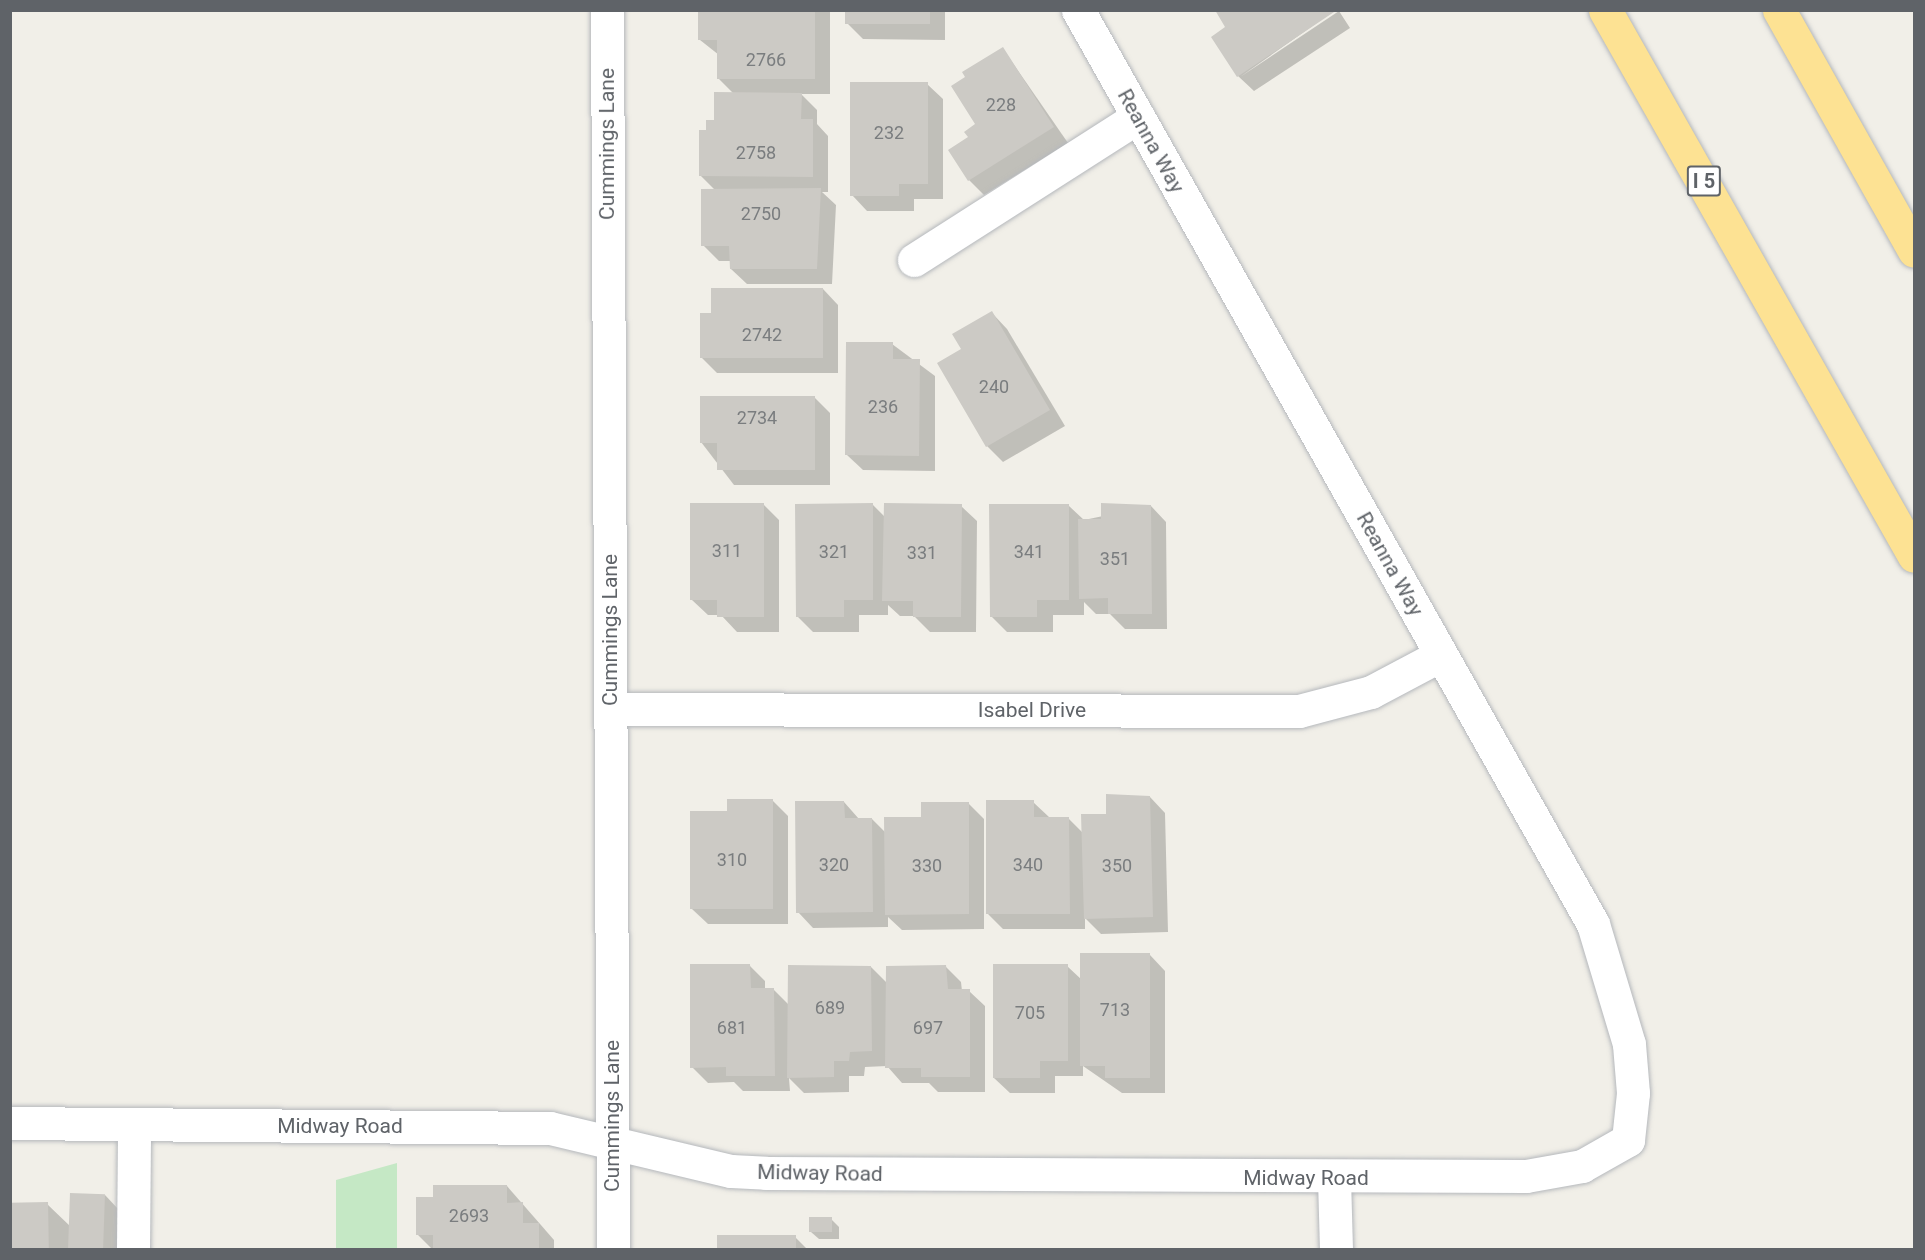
<!DOCTYPE html>
<style>
body{margin:0}
#map{position:relative;width:1925px;height:1260px;overflow:hidden;background:#f1efe8;font-family:Roboto,sans-serif}
div>[style]{position:absolute}
[style*='--x']{left:calc(var(--x)*1px);top:calc(var(--y)*1px);width:calc(var(--w)*1px);rotate:calc(var(--a)*1deg)}
.green>*{inset:0;background:#c5e8c5}
.shadow>*{inset:0;background:#0003}
.building>*{inset:0;background:#cccac5;transform-origin:0 0}
.roads{filter:drop-shadow(0 0 2px #b5b8bc) drop-shadow(0 0 2px #b5b8bc)}
.minor>*{height:33px;margin:-16.5px;padding:0 16.5px;transform-origin:16.5px;border-radius:16.5px;background:#fff}
.highway>*{height:33px;margin:-16.5px;padding:0 16.5px;transform-origin:16.5px;border-radius:16.5px;background:#fde293}
span{translate:-50% -50%;white-space:nowrap;text-align:center;line-height:1.15;-webkit-text-stroke:5px #fff;paint-order:stroke}
.number-label{font-size:18px;color:#7a7d7f}
.number-label span{-webkit-text-stroke-width:0}
.shield-label span{padding:2px 4px;background:#fff;border:2px solid;border-radius:4px;-webkit-text-stroke-width:0}
.shield-label{font-size:20px;color:#5f6368;font-weight:700}
.street-label{font-size:21px;color:#5f6368}
.frame{position:absolute;inset:0;border:12px solid #5f6368;pointer-events:none}
</style>
<div id="map">
<div class="green">
<i style="clip-path:polygon(397px 1163px,397px 1249px,336px 1249px,336px 1180px)"></i>
</div>
<div class="shadow">
<i style="clip-path:polygon(700px 10px,830px 12px,830px 94px,801px 94px,817px 110px,817px 124px,828px 136px,828px 192px,822px 192px,836px 205px,832px 284px,747px 284px,731px 269px,731px 261px,719px 261px,703px 245px,715px 190px,700px 175px,707px 132px,734px 94px,719px 79px,719px 55px,700px 40px)"></i>
<i style="clip-path:polygon(847px 10px,945px 10px,945px 40px,863px 39px,847px 23px)"></i>
<i style="clip-path:polygon(1335px 10px,1240px 77px,1339px 11px,1350px 28px,1254px 91px,1238px 76px,1227px 28px)"></i>
<i style="clip-path:polygon(1003px 49px,1068px 143px,984px 195px,969px 180px,970px 138px)"></i>
<i style="clip-path:polygon(927px 84px,943px 99px,943px 199px,914px 199px,914px 211px,867px 211px,852px 195px)"></i>
<i style="clip-path:polygon(823px 289px,838px 305px,838px 373px,717px 373px,701px 357px,713px 314px)"></i>
<i style="clip-path:polygon(992px 313px,1007px 329px,1065px 426px,1003px 462px,987px 446px,963px 350px)"></i>
<i style="clip-path:polygon(892px 344px,935px 376px,935px 471px,863px 470px,847px 455px)"></i>
<i style="clip-path:polygon(814px 397px,830px 413px,830px 485px,734px 485px,701px 442px)"></i>
<i style="clip-path:polygon(763px 504px,779px 520px,779px 632px,737px 632px,721px 615px,708px 615px,692px 600px)"></i>
<i style="clip-path:polygon(873px 505px,885px 517px,961px 506px,977px 521px,976px 632px,930px 632px,914px 616px,900px 616px,888px 605px,888px 615px,859px 615px,859px 632px,813px 632px,797px 616px)"></i>
<i style="clip-path:polygon(1069px 506px,1084px 520px,1151px 506px,1166px 522px,1167px 629px,1125px 629px,1110px 614px,1096px 614px,1084px 602px,1084px 615px,1053px 615px,1053px 632px,1007px 632px,991px 616px)"></i>
<i style="clip-path:polygon(1150px 797px,1165px 813px,1168px 932px,1101px 934px,1085px 918px,1085px 929px,1003px 929px,988px 914px,1033px 802px,1049px 817px,1069px 819px,1083px 833px)"></i>
<i style="clip-path:polygon(773px 801px,788px 816px,788px 924px,708px 924px,692px 909px,729px 812px)"></i>
<i style="clip-path:polygon(844px 802px,859px 819px,872px 819px,886px 833px,968px 803px,984px 819px,984px 929px,902px 930px,888px 917px,888px 927px,813px 928px,798px 912px)"></i>
<i style="clip-path:polygon(10px 910px,12px 911px,10px 965px)"></i>
<i style="clip-path:polygon(1150px 955px,1165px 971px,1165px 1093px,1122px 1093px,1083px 1066px,1083px 1076px,1055px 1076px,1055px 1093px,1010px 1093px,994px 1078px,1067px 966px,1082px 980px)"></i>
<i style="clip-path:polygon(750px 966px,765px 981px,765px 989px,773px 989px,789px 1005px,871px 967px,887px 983px,945px 966px,961px 982px,962px 991px,969px 991px,985px 1006px,985px 1092px,938px 1092px,929px 1083px,902px 1083px,887px 1066px,865px 1067px,864px 1076px,849px 1076px,849px 1092px,804px 1093px,789px 1078px,790px 1091px,743px 1091px,734px 1082px,708px 1083px,692px 1067px)"></i>
<i style="clip-path:polygon(507px 1186px,554px 1240px,554px 1250px,433px 1250px,418px 1235px,434px 1198px)"></i>
<i style="clip-path:polygon(105px 1195px,120px 1211px,119px 1250px,10px 1250px,47px 1204px,71px 1227px)"></i>
<i style="clip-path:polygon(831px 1219px,839px 1227px,839px 1239px,819px 1239px,811px 1232px)"></i>
<i style="clip-path:polygon(795px 1237px,808px 1250px,719px 1250px)"></i>
</div>
<div class="building">
<i style="clip-path:polygon(698px 10px,815px 10px,815px 79px,717px 79px,717px 40px,698px 40px)"></i>
<i style="left:845px;top:10px;width:85px;height:14px"></i>
<i style="clip-path:polygon(1215px 10px,1337px 10px,1237px 77px,1211px 37px,1225px 27px)"></i>
<i style="clip-path:polygon(1003px 47px,1054px 127px,968px 181px,948px 150px,968px 137px,964px 132px,975px 124px,951px 86px,965px 77px,962px 72px)"></i>
<i style="clip-path:polygon(850px 82px,928px 82px,928px 184px,899px 184px,899px 196px,850px 196px)"></i>
<i style="clip-path:polygon(714px 92px,802px 93px,801px 119px,813px 119px,813px 177px,699px 176px,699px 130px,706px 130px,706px 120px,714px 120px)"></i>
<i style="clip-path:polygon(821px 188px,817px 269px,730px 269px,729px 246px,701px 246px,701px 189px)"></i>
<i style="clip-path:polygon(711px 288px,823px 288px,823px 358px,700px 358px,700px 313px,711px 313px)"></i>
<i style="clip-path:polygon(992px 311px,1050px 410px,986px 447px,937px 363px,961px 349px,952px 334px)"></i>
<i style="clip-path:polygon(846px 342px,893px 342px,893px 359px,920px 359px,919px 456px,845px 455px)"></i>
<i style="clip-path:polygon(700px 396px,815px 396px,815px 470px,717px 470px,717px 443px,700px 443px)"></i>
<i style="clip-path:polygon(690px 503px,764px 503px,764px 617px,717px 617px,717px 600px,690px 600px)"></i>
<i style="clip-path:polygon(873px 503px,873px 600px,844px 600px,844px 617px,796px 617px,795px 504px)"></i>
<i style="clip-path:polygon(884px 503px,962px 504px,961px 617px,913px 617px,913px 601px,882px 601px)"></i>
<i style="clip-path:polygon(1101px 503px,1151px 505px,1152px 614px,1108px 614px,1108px 598px,1079px 599px,1078px 519px,1101px 519px)"></i>
<i style="clip-path:polygon(989px 504px,1069px 504px,1069px 600px,1037px 600px,1037px 617px,990px 617px)"></i>
<i style="clip-path:polygon(1106px 794px,1150px 796px,1153px 917px,1084px 919px,1081px 814px,1106px 814px)"></i>
<i style="clip-path:polygon(727px 799px,773px 799px,773px 909px,690px 909px,690px 811px,727px 811px)"></i>
<i style="clip-path:polygon(986px 800px,1034px 800px,1034px 817px,1069px 817px,1070px 914px,986px 914px)"></i>
<i style="clip-path:polygon(795px 801px,844px 801px,845px 818px,872px 818px,873px 912px,796px 913px)"></i>
<i style="clip-path:polygon(921px 802px,969px 802px,969px 914px,885px 915px,884px 817px,921px 817px)"></i>
<i style="clip-path:polygon(1080px 953px,1150px 953px,1150px 1078px,1105px 1078px,1105px 1066px,1080px 1066px)"></i>
<i style="clip-path:polygon(690px 964px,750px 964px,751px 988px,774px 988px,775px 1076px,726px 1076px,726px 1067px,690px 1068px)"></i>
<i style="clip-path:polygon(993px 964px,1068px 964px,1068px 1061px,1040px 1061px,1040px 1078px,993px 1078px)"></i>
<i style="clip-path:polygon(788px 965px,871px 966px,872px 1051px,850px 1052px,849px 1061px,834px 1061px,834px 1077px,787px 1078px)"></i>
<i style="clip-path:polygon(946px 965px,948px 989px,970px 989px,970px 1077px,921px 1077px,921px 1068px,885px 1068px,886px 966px)"></i>
<i style="clip-path:polygon(433px 1185px,507px 1185px,507px 1203px,523px 1202px,523px 1223px,539px 1223px,539px 1250px,433px 1250px,433px 1235px,416px 1235px,416px 1197px,433px 1197px)"></i>
<i style="left:70px;top:1193px;width:35px;height:57px;rotate:2deg"></i>
<i style="left:48px;top:1202px;width:48px;height:38px;rotate:89deg"></i>
<i style="left:809px;top:1217px;width:23px;height:15px"></i>
<i style="left:717px;top:1235px;width:79px;height:15px"></i>
</div>
<div class="roads">
<div class="minor">
<i style="--x:607;--y:10;--w:1240;--a:89.72"></i>
<i style="--x:914;--y:260;--w:266;--a:-32.6"></i>
<i style="--x:610;--y:709;--w:689;--a:0.17"></i>
<i style="--x:1299;--y:711;--w:74;--a:-14.8"></i>
<i style="--x:1371;--y:692;--w:79;--a:-27.9"></i>
<i style="--x:10;--y:1123;--w:540;--a:0.53"></i>
<i style="--x:550;--y:1128;--w:186;--a:13.4"></i>
<i style="--x:731;--y:1171;--w:35;--a:3"></i>
<i style="--x:766;--y:1173;--w:760;--a:0.23"></i>
<i style="--x:1526;--y:1176;--w:57;--a:-10.1"></i>
<i style="--x:1582;--y:1166;--w:53;--a:-29.5"></i>
<i style="--x:1628;--y:1140;--w:47;--a:-83.9"></i>
<i style="--x:1633;--y:1093;--w:49;--a:-94.7"></i>
<i style="--x:1629;--y:1044;--w:125;--a:-106.7"></i>
<i style="--x:1593;--y:924;--w:1049;--a:-119.4"></i>
<i style="--x:1334;--y:1178;--w:72;--a:88.4"></i>
<i style="--x:133;--y:1250;--w:125;--a:-89.5"></i>
</div>
<div class="highway">
<i style="--x:1605;--y:10;--w:627;--a:60.49"></i>
<i style="--x:1779;--y:10;--w:276;--a:60.7"></i>
</div>
</div>
<div class="number-label">
<span style="left:766px;top:60px">2766</span>
<span style="left:1001px;top:105px">228</span>
<span style="left:889px;top:133px">232</span>
<span style="left:756px;top:153px">2758</span>
<span style="left:761px;top:214px">2750</span>
<span style="left:762px;top:335px">2742</span>
<span style="left:994px;top:387px">240</span>
<span style="left:883px;top:407px">236</span>
<span style="left:757px;top:418px">2734</span>
<span style="left:727px;top:551px">311</span>
<span style="left:834px;top:552px">321</span>
<span style="left:1029px;top:552px">341</span>
<span style="left:922px;top:553px">331</span>
<span style="left:1115px;top:559px">351</span>
<span style="left:732px;top:860px">310</span>
<span style="left:834px;top:865px">320</span>
<span style="left:1028px;top:865px">340</span>
<span style="left:927px;top:866px">330</span>
<span style="left:1117px;top:866px">350</span>
<span style="left:830px;top:1008px">689</span>
<span style="left:1115px;top:1010px">713</span>
<span style="left:1030px;top:1013px">705</span>
<span style="left:732px;top:1028px">681</span>
<span style="left:928px;top:1028px">697</span>
<span style="left:469px;top:1216px">2693</span>
</div>
<div class="shield-label">
<span style="left:1704px;top:181px">I 5</span>
</div>
<div class="street-label">
<span style="left:1151px;top:141px;rotate:61deg">Reanna Way</span>
<span style="left:607px;top:144px;rotate:-90deg">Cummings Lane</span>
<span style="left:1390px;top:564px;rotate:61deg">Reanna Way</span>
<span style="left:610px;top:630px;rotate:-90deg">Cummings Lane</span>
<span style="left:1032px;top:710px">Isabel Drive</span>
<span style="left:612px;top:1116px;rotate:-90deg">Cummings Lane</span>
<span style="left:340px;top:1126px">Midway Road</span>
<span style="left:820px;top:1173px;rotate:1deg">Midway Road</span>
<span style="left:1306px;top:1178px">Midway Road</span>
</div>
<div class="frame"></div>
</div>
